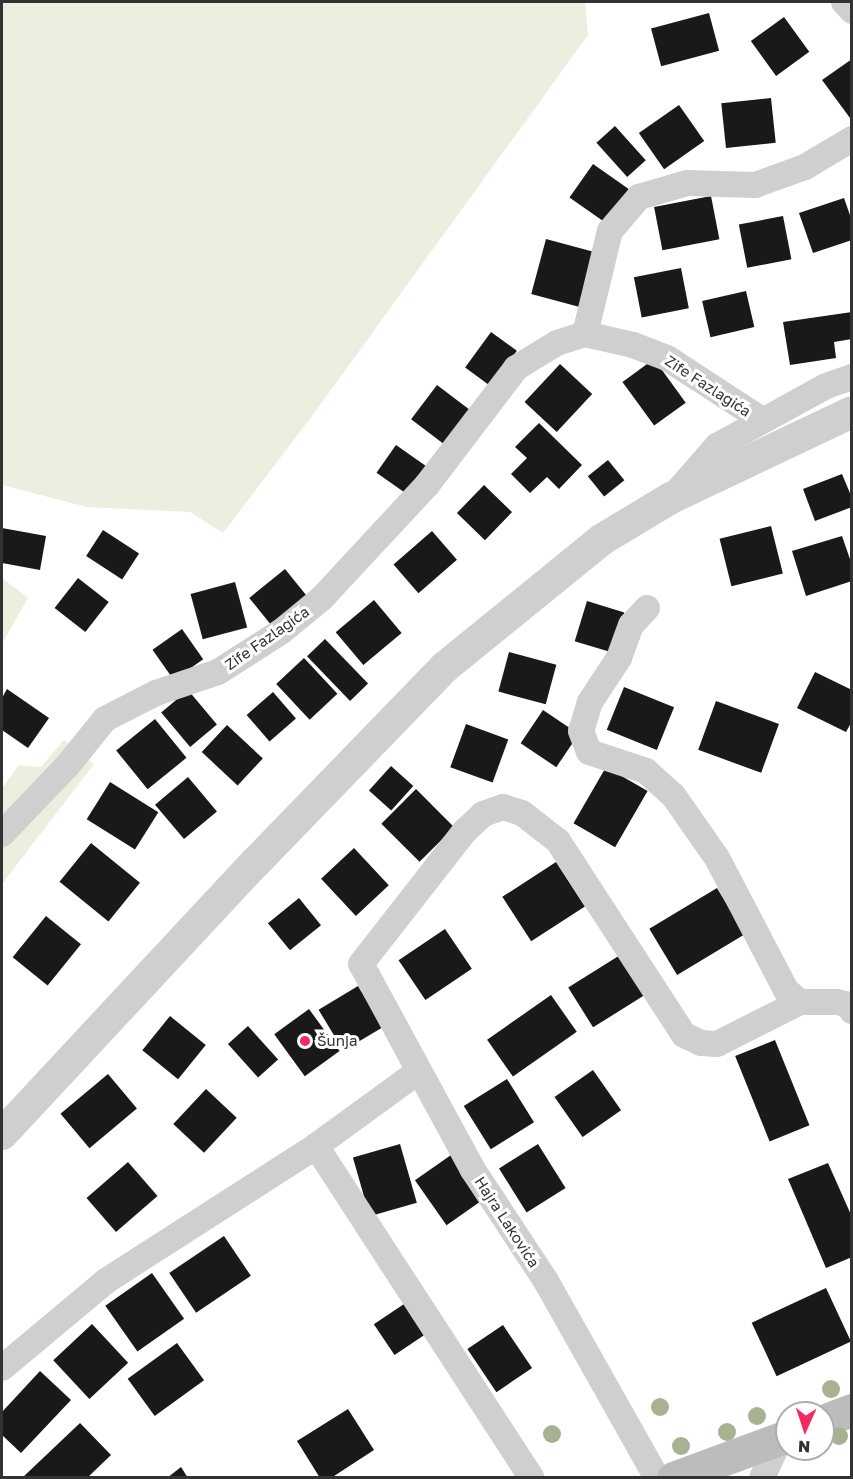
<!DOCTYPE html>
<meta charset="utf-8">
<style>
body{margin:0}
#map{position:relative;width:853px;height:1479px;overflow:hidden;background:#fff;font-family:"Golos Text",sans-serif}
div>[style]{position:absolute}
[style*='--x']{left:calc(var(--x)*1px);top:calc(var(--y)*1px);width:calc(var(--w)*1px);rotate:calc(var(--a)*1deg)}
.green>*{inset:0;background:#ebefe0}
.building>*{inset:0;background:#191919;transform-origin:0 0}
.minor>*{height:26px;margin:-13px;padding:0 13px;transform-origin:13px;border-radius:13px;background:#cfcfcf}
.tertiary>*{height:32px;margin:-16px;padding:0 16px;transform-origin:16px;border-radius:16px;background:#cfcfcf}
.secondary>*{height:33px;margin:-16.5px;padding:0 16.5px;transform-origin:16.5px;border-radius:16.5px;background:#bcbcbc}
.trees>*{width:18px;height:18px;margin:-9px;border-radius:50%;background:#a8b293}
.dots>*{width:16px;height:16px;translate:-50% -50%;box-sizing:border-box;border:3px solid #fff;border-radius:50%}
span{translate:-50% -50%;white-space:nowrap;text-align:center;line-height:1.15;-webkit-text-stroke:6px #fff;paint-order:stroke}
.street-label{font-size:15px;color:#323232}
.poi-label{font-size:15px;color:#323232}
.left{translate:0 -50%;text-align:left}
.frame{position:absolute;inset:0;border:3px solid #323232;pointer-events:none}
.north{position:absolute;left:775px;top:1401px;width:60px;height:60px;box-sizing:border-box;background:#fff;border:2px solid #adadad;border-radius:50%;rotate:183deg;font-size:16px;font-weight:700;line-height:24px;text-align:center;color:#323232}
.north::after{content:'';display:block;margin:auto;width:21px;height:27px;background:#f4295f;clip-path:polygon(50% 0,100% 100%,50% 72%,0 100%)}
</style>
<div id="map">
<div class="green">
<i style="clip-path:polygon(2px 2px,585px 2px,588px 35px,315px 412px,223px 533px,190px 512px,87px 507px,2px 485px)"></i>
<i style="clip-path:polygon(2px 578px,28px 598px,2px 644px)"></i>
<i style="clip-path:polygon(64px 740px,94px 764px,2px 884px,2px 788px,19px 765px,41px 767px)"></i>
</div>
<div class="building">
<i style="left:709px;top:13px;width:39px;height:60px;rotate:75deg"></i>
<i style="left:784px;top:17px;width:43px;height:41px;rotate:54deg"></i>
<i style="clip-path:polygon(852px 59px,852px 117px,850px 118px,822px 80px)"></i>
<i style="left:771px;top:98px;width:45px;height:50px;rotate:84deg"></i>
<i style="left:679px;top:105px;width:44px;height:49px;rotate:55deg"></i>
<i style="left:615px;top:126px;width:46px;height:25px;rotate:48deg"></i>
<i style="left:593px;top:164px;width:44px;height:41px;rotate:35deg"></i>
<i style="left:711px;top:196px;width:44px;height:58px;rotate:79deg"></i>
<i style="clip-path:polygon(844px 198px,852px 221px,852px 240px,813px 253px,799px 213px)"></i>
<i style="left:783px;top:216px;width:44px;height:45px;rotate:79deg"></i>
<i style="left:546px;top:239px;width:51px;height:57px;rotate:15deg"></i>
<i style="left:681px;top:268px;width:41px;height:48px;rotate:79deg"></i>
<i style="left:746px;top:291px;width:37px;height:45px;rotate:77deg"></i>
<i style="clip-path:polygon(852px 312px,852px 339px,834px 342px,836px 358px,790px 365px,783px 322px)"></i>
<i style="left:491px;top:332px;width:32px;height:44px;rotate:36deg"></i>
<i style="left:654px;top:359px;width:54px;height:39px;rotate:54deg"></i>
<i style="left:560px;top:364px;width:44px;height:52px;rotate:43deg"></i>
<i style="left:437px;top:385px;width:43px;height:43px;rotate:37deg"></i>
<i style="clip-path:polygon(539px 423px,582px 465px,559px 489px,547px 477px,530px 493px,511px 474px,527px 458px,515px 447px)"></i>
<i style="left:396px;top:445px;width:40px;height:34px;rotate:35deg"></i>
<i style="left:608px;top:460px;width:26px;height:26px;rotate:51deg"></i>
<i style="clip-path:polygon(842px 474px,852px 498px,852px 507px,815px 521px,803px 489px)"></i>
<i style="left:484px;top:485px;width:39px;height:39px;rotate:44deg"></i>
<i style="left:771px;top:526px;width:49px;height:53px;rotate:76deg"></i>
<i style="clip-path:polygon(2px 528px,46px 536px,40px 570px,2px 563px)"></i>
<i style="left:103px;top:530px;width:43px;height:31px;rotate:33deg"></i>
<i style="left:432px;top:531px;width:38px;height:51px;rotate:49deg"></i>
<i style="clip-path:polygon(842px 536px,852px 565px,852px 581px,806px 596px,792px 551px)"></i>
<i style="left:285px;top:569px;width:36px;height:46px;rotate:51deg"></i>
<i style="left:78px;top:578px;width:39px;height:38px;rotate:38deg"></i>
<i style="left:235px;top:582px;width:47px;height:46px;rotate:75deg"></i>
<i style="left:374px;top:600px;width:43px;height:50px;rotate:50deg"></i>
<i style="left:587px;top:601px;width:39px;height:42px;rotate:17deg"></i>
<i style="left:182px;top:629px;width:37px;height:36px;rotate:55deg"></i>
<i style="left:325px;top:639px;width:62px;height:25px;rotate:46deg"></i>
<i style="left:509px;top:652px;width:49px;height:41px;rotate:15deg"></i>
<i style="left:304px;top:658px;width:49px;height:38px;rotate:47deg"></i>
<i style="clip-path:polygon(815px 672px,852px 690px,852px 721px,846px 732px,797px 708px)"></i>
<i style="left:624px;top:687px;width:54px;height:46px;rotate:22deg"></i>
<i style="clip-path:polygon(7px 689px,49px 718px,28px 748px,2px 730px,2px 698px)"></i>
<i style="left:188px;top:690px;width:45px;height:35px;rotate:50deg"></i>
<i style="left:273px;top:692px;width:35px;height:35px;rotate:49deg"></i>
<i style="left:716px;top:701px;width:67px;height:52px;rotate:20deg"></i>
<i style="left:543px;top:710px;width:43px;height:40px;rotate:34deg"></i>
<i style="left:155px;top:719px;width:50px;height:50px;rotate:51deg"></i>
<i style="left:466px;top:724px;width:45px;height:46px;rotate:20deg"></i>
<i style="left:227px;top:725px;width:49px;height:37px;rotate:43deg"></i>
<i style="left:391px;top:766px;width:30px;height:33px;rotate:42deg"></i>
<i style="left:606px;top:767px;width:48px;height:65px;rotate:30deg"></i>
<i style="left:188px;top:777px;width:45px;height:43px;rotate:50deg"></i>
<i style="left:110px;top:782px;width:57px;height:44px;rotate:32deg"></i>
<i style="left:416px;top:789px;width:54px;height:49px;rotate:45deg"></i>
<i style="left:91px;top:843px;width:63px;height:50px;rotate:39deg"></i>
<i style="left:354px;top:848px;width:51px;height:45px;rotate:47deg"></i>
<i style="left:556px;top:862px;width:53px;height:64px;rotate:57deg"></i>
<i style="left:717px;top:888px;width:54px;height:79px;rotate:59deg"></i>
<i style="left:299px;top:898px;width:35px;height:40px;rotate:51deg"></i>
<i style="left:46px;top:916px;width:45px;height:53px;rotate:39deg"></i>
<i style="left:445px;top:929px;width:48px;height:56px;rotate:56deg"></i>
<i style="left:625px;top:952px;width:47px;height:67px;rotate:58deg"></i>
<i style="left:358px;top:986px;width:48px;height:46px;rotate:59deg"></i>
<i style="left:551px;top:995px;width:45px;height:78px;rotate:55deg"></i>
<i style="left:309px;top:1009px;width:52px;height:43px;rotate:54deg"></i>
<i style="left:170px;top:1016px;width:46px;height:44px;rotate:39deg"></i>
<i style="left:248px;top:1026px;width:45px;height:27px;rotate:48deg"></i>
<i style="left:775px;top:1040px;width:92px;height:43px;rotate:68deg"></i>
<i style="left:593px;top:1070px;width:49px;height:47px;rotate:55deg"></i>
<i style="left:108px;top:1074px;width:45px;height:62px;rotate:50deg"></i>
<i style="left:507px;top:1079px;width:51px;height:51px;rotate:58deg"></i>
<i style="left:206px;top:1089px;width:42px;height:48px;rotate:43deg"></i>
<i style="left:400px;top:1144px;width:61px;height:49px;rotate:74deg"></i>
<i style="left:538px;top:1144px;width:52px;height:46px;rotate:58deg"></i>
<i style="left:451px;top:1155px;width:55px;height:44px;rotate:55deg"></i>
<i style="left:128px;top:1162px;width:45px;height:55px;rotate:49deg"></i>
<i style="clip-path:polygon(828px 1163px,852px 1217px,852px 1257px,826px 1268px,788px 1179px)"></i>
<i style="left:224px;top:1236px;width:48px;height:66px;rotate:56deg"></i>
<i style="left:152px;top:1273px;width:56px;height:57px;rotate:55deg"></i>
<i style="left:826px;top:1288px;width:59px;height:82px;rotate:65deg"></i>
<i style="left:407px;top:1302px;width:37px;height:40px;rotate:56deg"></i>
<i style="left:92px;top:1324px;width:53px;height:53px;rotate:47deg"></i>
<i style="left:503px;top:1325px;width:52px;height:43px;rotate:56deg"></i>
<i style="left:177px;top:1343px;width:46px;height:61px;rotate:54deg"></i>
<i style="clip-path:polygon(40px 1371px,71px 1400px,21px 1453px,2px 1435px,2px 1412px)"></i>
<i style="clip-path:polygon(348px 1409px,374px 1450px,331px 1478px,320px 1478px,297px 1441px)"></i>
<i style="clip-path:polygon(80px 1423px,111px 1455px,87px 1478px,22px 1478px)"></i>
<i style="clip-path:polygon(181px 1467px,188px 1478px,167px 1478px)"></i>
</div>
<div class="minor">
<i style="--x:844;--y:2;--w:12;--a:48"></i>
<i style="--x:585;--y:334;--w:106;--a:-76.4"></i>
<i style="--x:610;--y:231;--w:45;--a:-49.5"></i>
<i style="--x:639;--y:197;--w:50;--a:-16.3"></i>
<i style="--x:687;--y:183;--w:68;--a:1.7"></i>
<i style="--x:755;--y:185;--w:53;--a:-19.8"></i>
<i style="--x:805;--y:167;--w:55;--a:-30.8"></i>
<i style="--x:675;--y:494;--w:64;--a:-48.8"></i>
<i style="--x:717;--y:446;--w:124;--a:-28.8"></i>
<i style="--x:826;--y:386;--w:28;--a:-19"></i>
<i style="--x:647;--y:608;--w:23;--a:133"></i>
<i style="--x:631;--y:625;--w:35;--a:110"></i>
<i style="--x:619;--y:658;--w:53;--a:123.4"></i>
<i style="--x:590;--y:702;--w:30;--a:107"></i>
<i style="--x:581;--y:731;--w:22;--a:69"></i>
<i style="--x:589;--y:752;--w:60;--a:18.4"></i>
<i style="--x:646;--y:771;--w:36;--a:42"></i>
<i style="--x:673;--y:795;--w:77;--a:55.1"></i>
<i style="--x:717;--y:858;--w:149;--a:62.4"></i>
<i style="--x:786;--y:990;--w:18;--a:41"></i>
<i style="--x:800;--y:1002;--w:37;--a:0"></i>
<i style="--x:837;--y:1002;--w:12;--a:14"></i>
<i style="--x:849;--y:1005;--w:7;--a:63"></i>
<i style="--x:2;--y:834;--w:94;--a:-46.3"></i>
<i style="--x:67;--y:766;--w:60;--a:-51"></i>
<i style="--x:105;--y:719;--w:57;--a:-27"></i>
<i style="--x:156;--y:693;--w:65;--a:-18.7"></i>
<i style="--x:218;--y:672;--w:76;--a:-32.6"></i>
<i style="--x:282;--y:631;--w:52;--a:-39.5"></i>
<i style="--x:322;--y:598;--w:154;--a:-47.1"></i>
<i style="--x:427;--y:485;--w:147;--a:-52.7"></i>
<i style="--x:516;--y:368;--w:48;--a:-31.4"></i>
<i style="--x:557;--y:343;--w:29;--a:-18"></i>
<i style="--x:585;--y:334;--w:49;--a:12.9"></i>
<i style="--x:633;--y:345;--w:36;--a:21"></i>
<i style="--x:667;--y:358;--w:113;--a:33.1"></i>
<i style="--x:316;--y:1146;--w:396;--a:57"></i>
<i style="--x:2;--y:1368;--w:136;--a:-39.9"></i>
<i style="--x:106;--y:1281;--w:250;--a:-32.7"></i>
<i style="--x:316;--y:1146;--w:127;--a:-36.1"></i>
<i style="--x:657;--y:1478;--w:226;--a:-119.4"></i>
<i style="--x:546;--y:1281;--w:133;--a:-123.3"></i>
<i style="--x:473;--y:1170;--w:234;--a:-118.5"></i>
<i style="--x:361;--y:964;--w:169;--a:-52"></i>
<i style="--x:465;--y:831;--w:25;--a:-43"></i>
<i style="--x:483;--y:814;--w:21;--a:-19"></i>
<i style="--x:503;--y:807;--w:20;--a:18"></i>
<i style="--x:522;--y:813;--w:46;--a:37.9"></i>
<i style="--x:558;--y:841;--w:231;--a:57"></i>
<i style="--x:684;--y:1035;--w:19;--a:25"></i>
<i style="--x:701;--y:1043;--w:16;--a:4"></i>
<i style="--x:717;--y:1044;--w:93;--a:-26.8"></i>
<i style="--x:762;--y:1478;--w:43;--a:-65.2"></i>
</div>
<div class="tertiary">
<i style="--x:2;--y:1134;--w:371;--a:-47"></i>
<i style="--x:255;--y:863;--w:273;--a:-45.9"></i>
<i style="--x:445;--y:667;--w:201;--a:-39.1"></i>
<i style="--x:601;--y:540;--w:82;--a:-31"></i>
<i style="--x:671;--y:498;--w:200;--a:-25.4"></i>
</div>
<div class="secondary">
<i style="--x:823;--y:1421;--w:31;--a:-21"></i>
<i style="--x:673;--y:1478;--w:121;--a:-20.2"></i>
</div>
<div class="trees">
<i style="left:831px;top:1389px"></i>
<i style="left:660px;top:1407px"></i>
<i style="left:757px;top:1416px"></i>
<i style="left:727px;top:1432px"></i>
<i style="left:552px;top:1434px"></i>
<i style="left:839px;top:1436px"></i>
<i style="left:681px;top:1446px"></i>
</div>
<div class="dots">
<i style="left:305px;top:1041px;background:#f4295f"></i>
</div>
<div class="street-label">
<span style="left:708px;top:386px;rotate:33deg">Zife Fazlagića</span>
<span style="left:267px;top:638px;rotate:-35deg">Zife Fazlagića</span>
<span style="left:507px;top:1222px;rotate:57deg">Hajra Lakovića</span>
</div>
<div class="poi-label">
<span class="left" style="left:317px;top:1041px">Šunja</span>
</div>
<div class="frame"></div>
<div class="north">N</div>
</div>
